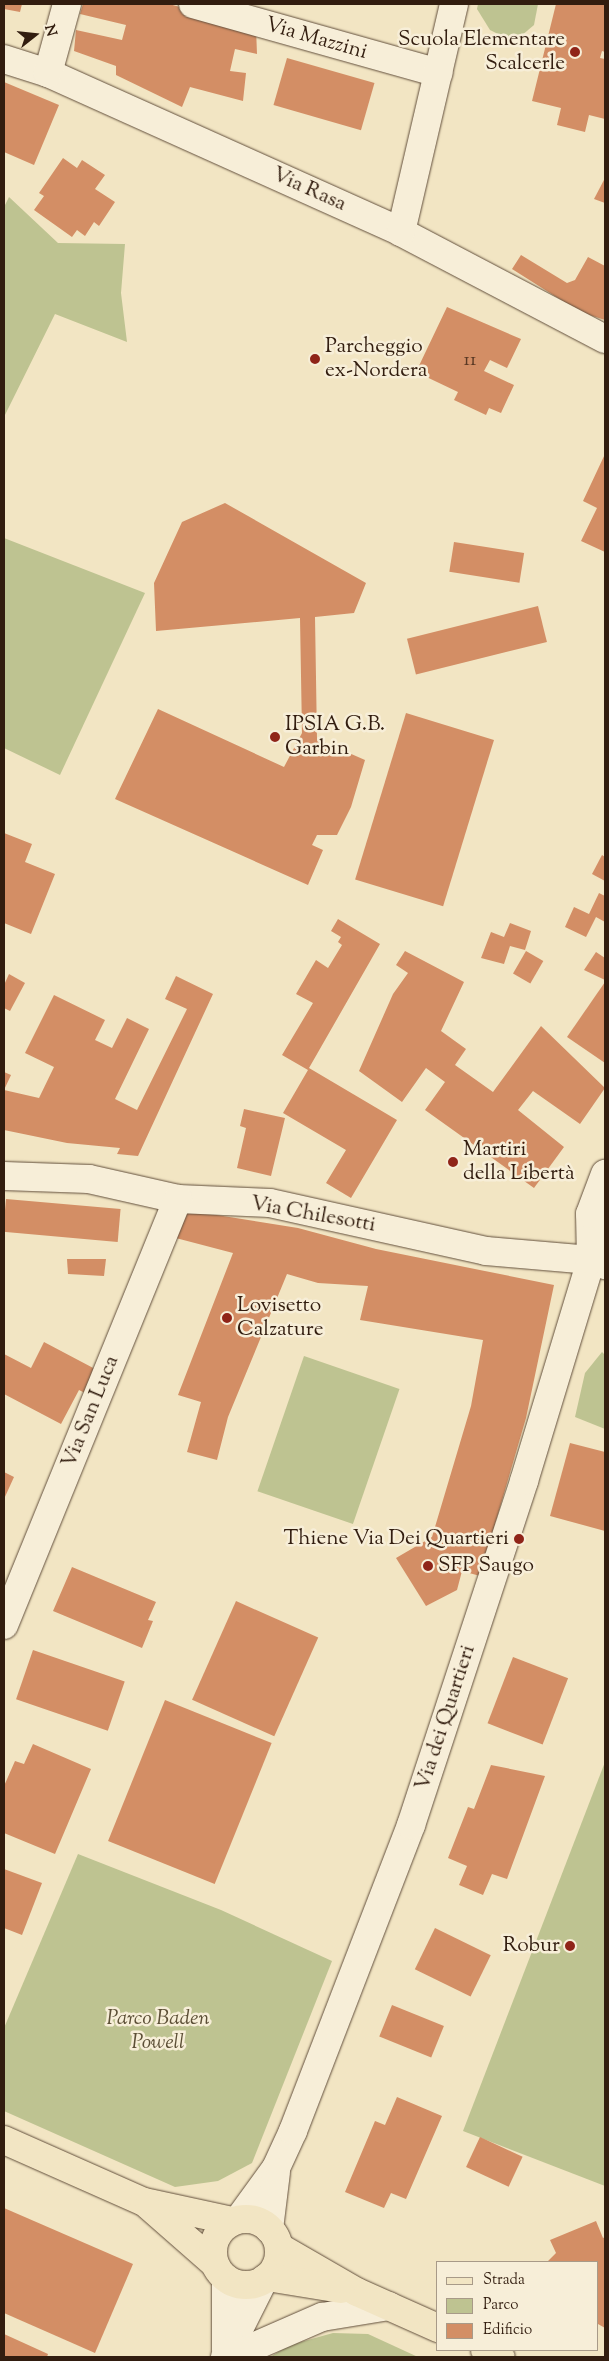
<!DOCTYPE html>
<meta charset="utf-8">
<style>
body{margin:0}
#map{position:relative;width:609px;height:2361px;overflow:hidden;background:#f2e5c3;font-family:"Sorts Mill Goudy",serif}
div>[style]{position:absolute}
[style*='--x']{left:calc(var(--x)*1px);top:calc(var(--y)*1px);width:calc(var(--w)*1px);rotate:calc(var(--a)*1deg)}
.green>*{inset:0;background:#bec391;transform-origin:0 0}
.building>*{inset:0;background:#d38e65;transform-origin:0 0}
.roads{filter:drop-shadow(0 0 1px #624f3c) drop-shadow(0 0 1px #624f3c)}
.minor>*{height:28px;margin:-14px;padding:0 14px;transform-origin:14px;border-radius:14px;background:#f7eed8}
.major>*{height:28px;margin:-14px;padding:0 14px;transform-origin:14px;border-radius:14px;background:#f2e5c3}
.major>.ring{margin:-14px;padding:0;box-sizing:content-box;background:none;border:28px solid #f2e5c3;border-radius:50%}
.dots>*{width:14px;height:14px;translate:-50% -50%;box-sizing:border-box;border:2px solid #f7eed8;border-radius:50%}
span{translate:-50% -50%;white-space:nowrap;text-align:center;line-height:1.15;-webkit-text-stroke:5px #f7eed8;paint-order:stroke}
.number-label{font-size:19px;color:#5a3924}
.number-label span{-webkit-text-stroke-width:0}
.street-label{font-size:21px;color:#321d0f}
.poi-label{font-size:21px;color:#321d0f}
.right{translate:-100% -50%;text-align:right}
.left{translate:0 -50%;text-align:left}
.park-label{font-size:21px;color:#5c4f36;font-style:italic}
.frame{position:absolute;inset:0;border:5px solid #321d0f;pointer-events:none}
.legend{position:absolute;left:436px;top:2261px;width:162px;height:90px;box-sizing:border-box;background:#f7eed8;border:1px solid #a89a88;margin:0;padding:6px 9px;list-style:none;font-size:15px;color:#321d0f}
.legend li{display:flex;align-items:center;gap:10px;height:25px}
.legend b{width:25px;border:1px solid #a89a88}
.north{position:absolute;left:10px;top:10px;width:50px;height:50px;-webkit-text-stroke:4px #f7eed8;paint-order:stroke;rotate:74deg;font-size:14px;font-weight:700;line-height:20px;text-align:center;color:#321d0f}
.north::after{content:'';display:block;margin:auto;width:18px;height:22px;background:#321d0f;clip-path:polygon(50% 0,100% 100%,50% 72%,0 100%)}
</style>
<div id="map">
<div class="green">
<i style="clip-path:polygon(478px 4px,538px 4px,534px 25px,521px 36px,506px 38px,490px 30px,477px 9px)"></i>
<i style="clip-path:polygon(9px 197px,58px 243px,125px 244px,121px 293px,127px 342px,55px 314px,4px 417px,4px 207px)"></i>
<i style="clip-path:polygon(4px 538px,145px 593px,60px 775px,4px 748px)"></i>
<i style="clip-path:polygon(602px 1352px,605px 1355px,605px 1429px,575px 1417px,585px 1373px)"></i>
<i style="left:304px;top:1356px;width:101px;height:143px;rotate:19deg"></i>
<i style="clip-path:polygon(605px 1762px,605px 2186px,463px 2131px)"></i>
<i style="clip-path:polygon(78px 1854px,221px 1910px,332px 1961px,252px 2163px,218px 2181px,175px 2187px,4px 2111px,4px 2028px)"></i>
<i style="clip-path:polygon(333px 2333px,368px 2334px,418px 2357px,270px 2357px,290px 2345px)"></i>
</div>
<div class="building">
<i style="clip-path:polygon(4px 4px,22px 4px,20px 12px,4px 9px)"></i>
<i style="clip-path:polygon(83px 4px,169px 4px,256px 28px,257px 54px,235px 49px,230px 71px,246px 73px,243px 101px,190px 87px,182px 107px,116px 75px,116px 66px,74px 51px,76px 30px,122px 40px,126px 25px,80px 14px)"></i>
<i style="clip-path:polygon(556px 4px,605px 4px,605px 52px,602px 51px,600px 58px,605px 59px,605px 119px,589px 115px,585px 132px,557px 125px,561px 108px,532px 101px)"></i>
<i style="left:287px;top:58px;width:91px;height:49px;rotate:16deg"></i>
<i style="clip-path:polygon(4px 82px,59px 105px,34px 165px,4px 152px)"></i>
<i style="clip-path:polygon(63px 158px,77px 168px,82px 160px,105px 175px,95px 189px,115px 202px,99px 226px,94px 222px,85px 236px,77px 230px,72px 237px,34px 210px,44px 196px,39px 193px)"></i>
<i style="clip-path:polygon(605px 178px,605px 203px,594px 199px)"></i>
<i style="clip-path:polygon(521px 255px,567px 283px,575px 280px,588px 257px,605px 266px,605px 320px,580px 312px,512px 269px)"></i>
<i style="clip-path:polygon(447px 307px,521px 339px,507px 368px,490px 360px,484px 371px,514px 385px,501px 413px,489px 408px,486px 415px,454px 400px,458px 392px,416px 372px)"></i>
<i style="clip-path:polygon(605px 454px,605px 552px,581px 541px,597px 508px,583px 501px)"></i>
<i style="clip-path:polygon(225px 503px,366px 583px,354px 613px,315px 617px,317px 739px,365px 760px,351px 807px,337px 835px,317px 835px,312px 845px,323px 850px,308px 885px,115px 799px,158px 709px,284px 767px,302px 733px,300px 618px,156px 631px,154px 583px,182px 522px)"></i>
<i style="left:454px;top:542px;width:71px;height:30px;rotate:9deg"></i>
<i style="left:538px;top:606px;width:37px;height:135px;rotate:76deg"></i>
<i style="left:406px;top:713px;width:92px;height:174px;rotate:17deg"></i>
<i style="clip-path:polygon(4px 833px,32px 844px,25px 862px,55px 874px,31px 934px,4px 923px)"></i>
<i style="clip-path:polygon(602px 855px,605px 857px,605px 881px,592px 874px)"></i>
<i style="clip-path:polygon(599px 893px,605px 896px,605px 922px,596px 917px,586px 937px,565px 927px,574px 907px,589px 914px)"></i>
<i style="clip-path:polygon(338px 919px,380px 944px,309px 1068px,397px 1120px,351px 1198px,326px 1183px,346px 1150px,283px 1113px,308px 1070px,282px 1055px,313px 1003px,296px 994px,316px 960px,328px 968px,342px 945px,338px 942px,341px 937px,331px 931px)"></i>
<i style="clip-path:polygon(510px 923px,531px 931px,525px 950px,510px 946px,504px 964px,481px 958px,491px 932px,504px 937px)"></i>
<i style="clip-path:polygon(405px 951px,464px 982px,441px 1031px,466px 1049px,455px 1065px,493px 1092px,541px 1026px,605px 1088px,580px 1124px,533px 1091px,518px 1110px,564px 1147px,534px 1188px,425px 1110px,445px 1082px,426px 1068px,402px 1102px,359px 1071px,393px 994px,408px 973px,396px 965px)"></i>
<i style="left:526px;top:951px;width:20px;height:26px;rotate:30deg"></i>
<i style="clip-path:polygon(596px 952px,605px 958px,605px 980px,584px 970px)"></i>
<i style="clip-path:polygon(9px 974px,25px 983px,10px 1011px,4px 1008px,4px 985px)"></i>
<i style="clip-path:polygon(176px 976px,213px 994px,138px 1156px,117px 1154px,120px 1148px,67px 1143px,4px 1130px,4px 1090px,39px 1098px,54px 1067px,25px 1053px,54px 995px,105px 1020px,95px 1040px,112px 1048px,127px 1018px,149px 1029px,115px 1099px,137px 1110px,187px 1009px,165px 999px)"></i>
<i style="clip-path:polygon(605px 982px,605px 1063px,567px 1037px)"></i>
<i style="clip-path:polygon(4px 1072px,11px 1075px,4px 1090px)"></i>
<i style="clip-path:polygon(244px 1109px,285px 1118px,271px 1176px,237px 1168px,246px 1128px,240px 1126px)"></i>
<i style="left:6px;top:1199px;width:115px;height:33px;rotate:5deg"></i>
<i style="clip-path:polygon(179px 1209px,298px 1228px,376px 1249px,554px 1285px,526px 1418px,480px 1576px,462px 1571px,457px 1590px,426px 1606px,396px 1558px,432px 1537px,471px 1406px,483px 1340px,360px 1320px,368px 1286px,318px 1283px,287px 1274px,228px 1417px,217px 1460px,187px 1452px,201px 1402px,178px 1395px,233px 1253px,172px 1237px)"></i>
<i style="clip-path:polygon(67px 1259px,106px 1259px,104px 1276px,68px 1274px)"></i>
<i style="clip-path:polygon(44px 1342px,97px 1370px,85px 1393px,79px 1390px,61px 1424px,4px 1394px,4px 1354px,31px 1368px)"></i>
<i style="clip-path:polygon(570px 1443px,605px 1452px,605px 1531px,550px 1516px)"></i>
<i style="clip-path:polygon(4px 1472px,14px 1477px,4px 1499px)"></i>
<i style="clip-path:polygon(72px 1567px,156px 1602px,148px 1620px,153px 1621px,142px 1648px,53px 1611px)"></i>
<i style="left:236px;top:1601px;width:90px;height:108px;rotate:24deg"></i>
<i style="left:33px;top:1650px;width:97px;height:52px;rotate:19deg"></i>
<i style="left:513px;top:1657px;width:59px;height:71px;rotate:21deg"></i>
<i style="left:165px;top:1700px;width:115px;height:152px;rotate:22deg"></i>
<i style="clip-path:polygon(33px 1744px,91px 1769px,55px 1854px,4px 1833px,4px 1786px,15px 1761px,24px 1764px)"></i>
<i style="clip-path:polygon(491px 1765px,545px 1776px,507px 1879px,492px 1874px,483px 1895px,459px 1885px,467px 1866px,448px 1858px,468px 1807px,474px 1809px)"></i>
<i style="clip-path:polygon(4px 1869px,42px 1883px,22px 1935px,4px 1928px)"></i>
<i style="left:435px;top:1928px;width:62px;height:46px;rotate:26deg"></i>
<i style="left:392px;top:2005px;width:56px;height:34px;rotate:22deg"></i>
<i style="clip-path:polygon(397px 2097px,442px 2116px,406px 2199px,391px 2193px,384px 2208px,345px 2192px,375px 2121px,385px 2125px)"></i>
<i style="left:480px;top:2137px;width:47px;height:33px;rotate:25deg"></i>
<i style="clip-path:polygon(4px 2208px,133px 2264px,95px 2353px,4px 2313px)"></i>
<i style="clip-path:polygon(596px 2221px,603px 2238px,605px 2237px,605px 2328px,598px 2324px,598px 2262px,547px 2262px,556px 2253px,550px 2240px)"></i>
<i style="clip-path:polygon(4px 2334px,48px 2354px,47px 2357px,4px 2357px)"></i>
</div>
<div class="roads">
<div class="minor">
<i style="--x:193;--y:4;--w:255;--a:15.7"></i>
<i style="--x:4;--y:59;--w:46;--a:17.7"></i>
<i style="--x:48;--y:73;--w:387;--a:24.2"></i>
<i style="--x:401;--y:232;--w:230;--a:27.7"></i>
<i style="--x:48;--y:73;--w:72;--a:-74.6"></i>
<i style="--x:401;--y:232;--w:234;--a:-76.9"></i>
<i style="--x:4;--y:1176;--w:85;--a:2"></i>
<i style="--x:89;--y:1179;--w:91;--a:12.7"></i>
<i style="--x:178;--y:1199;--w:92;--a:2.5"></i>
<i style="--x:270;--y:1203;--w:221;--a:12.5"></i>
<i style="--x:486;--y:1251;--w:105;--a:4.9"></i>
<i style="--x:591;--y:1260;--w:15;--a:20"></i>
<i style="--x:4;--y:1625;--w:460;--a:-67.8"></i>
<i style="--x:239;--y:2219;--w:63;--a:-54"></i>
<i style="--x:276;--y:2168;--w:41;--a:-65.3"></i>
<i style="--x:293;--y:2131;--w:328;--a:-68.9"></i>
<i style="--x:411;--y:1825;--w:362;--a:-71.8"></i>
<i style="--x:524;--y:1481;--w:231;--a:-73.1"></i>
<i style="--x:591;--y:1260;--w:46;--a:-91.2"></i>
<i style="--x:590;--y:1214;--w:43;--a:-69.4"></i>
<i style="--x:269;--y:2229;--w:57;--a:-83"></i>
<i style="--x:226;--y:2350;--w:71;--a:-90"></i>
<i style="--x:225;--y:2357;--w:87;--a:-63.4"></i>
<i style="--x:238;--y:2357;--w:11;--a:-41"></i>
<i style="--x:246;--y:2350;--w:83;--a:-23.5"></i>
<i style="--x:322;--y:2317;--w:68;--a:-9.3"></i>
</div>
<div class="major">
<i style="--x:4;--y:2140;--w:153;--a:23.9"></i>
<i style="--x:144;--y:2202;--w:91;--a:12.1"></i>
<i style="--x:149;--y:2206;--w:86;--a:41.2"></i>
<i class="ring" style="left:213px;top:2219px;width:38px;height:38px"></i>
<i style="--x:279;--y:2247;--w:90;--a:30"></i>
<i style="--x:357;--y:2292;--w:89;--a:24"></i>
<i style="--x:267;--y:2277;--w:75;--a:9.2"></i>
<i style="--x:485;--y:2350;--w:17;--a:24"></i>
</div>
</div>
<div class="dots">
<i style="left:575px;top:52px;background:#8f2418"></i>
<i style="left:315px;top:359px;background:#8f2418"></i>
<i style="left:275px;top:737px;background:#8f2418"></i>
<i style="left:453px;top:1162px;background:#8f2418"></i>
<i style="left:227px;top:1318px;background:#8f2418"></i>
<i style="left:519px;top:1539px;background:#8f2418"></i>
<i style="left:428px;top:1566px;background:#8f2418"></i>
<i style="left:570px;top:1946px;background:#8f2418"></i>
</div>
<div class="number-label">
<span style="left:470px;top:361px">11</span>
</div>
<div class="street-label">
<span style="left:316px;top:39px;rotate:16deg">Via Mazzini</span>
<span style="left:309px;top:190px;rotate:24deg">Via Rasa</span>
<span style="left:313px;top:1215px;rotate:10deg">Via Chilesotti</span>
<span style="left:91px;top:1412px;rotate:-68deg">Via San Luca</span>
<span style="left:446px;top:1718px;rotate:-72deg">Via dei Quartieri</span>
</div>
<div class="poi-label">
<span class="right" style="left:565px;top:52px">Scuola Elementare<br>Scalcerle</span>
<span class="left" style="left:325px;top:359px">Parcheggio<br>ex-Nordera</span>
<span class="left" style="left:285px;top:737px">IPSIA G.B.<br>Garbin</span>
<span class="left" style="left:463px;top:1162px">Martiri<br>della Libertà</span>
<span class="left" style="left:237px;top:1318px">Lovisetto<br>Calzature</span>
<span class="right" style="left:509px;top:1539px">Thiene Via Dei Quartieri</span>
<span class="left" style="left:438px;top:1566px">SFP Saugo</span>
<span class="right" style="left:560px;top:1946px">Robur</span>
</div>
<div class="park-label">
<span style="left:158px;top:2031px">Parco Baden<br>Powell</span>
</div>
<div class="frame"></div>
<ul class="legend">
<li><b style="height:6px;background:#f2e5c3"></b>Strada</li>
<li><b style="height:14px;background:#bec391"></b>Parco</li>
<li><b style="height:14px;background:#d38e65"></b>Edificio</li>
</ul>
<div class="north">N</div>
</div>
